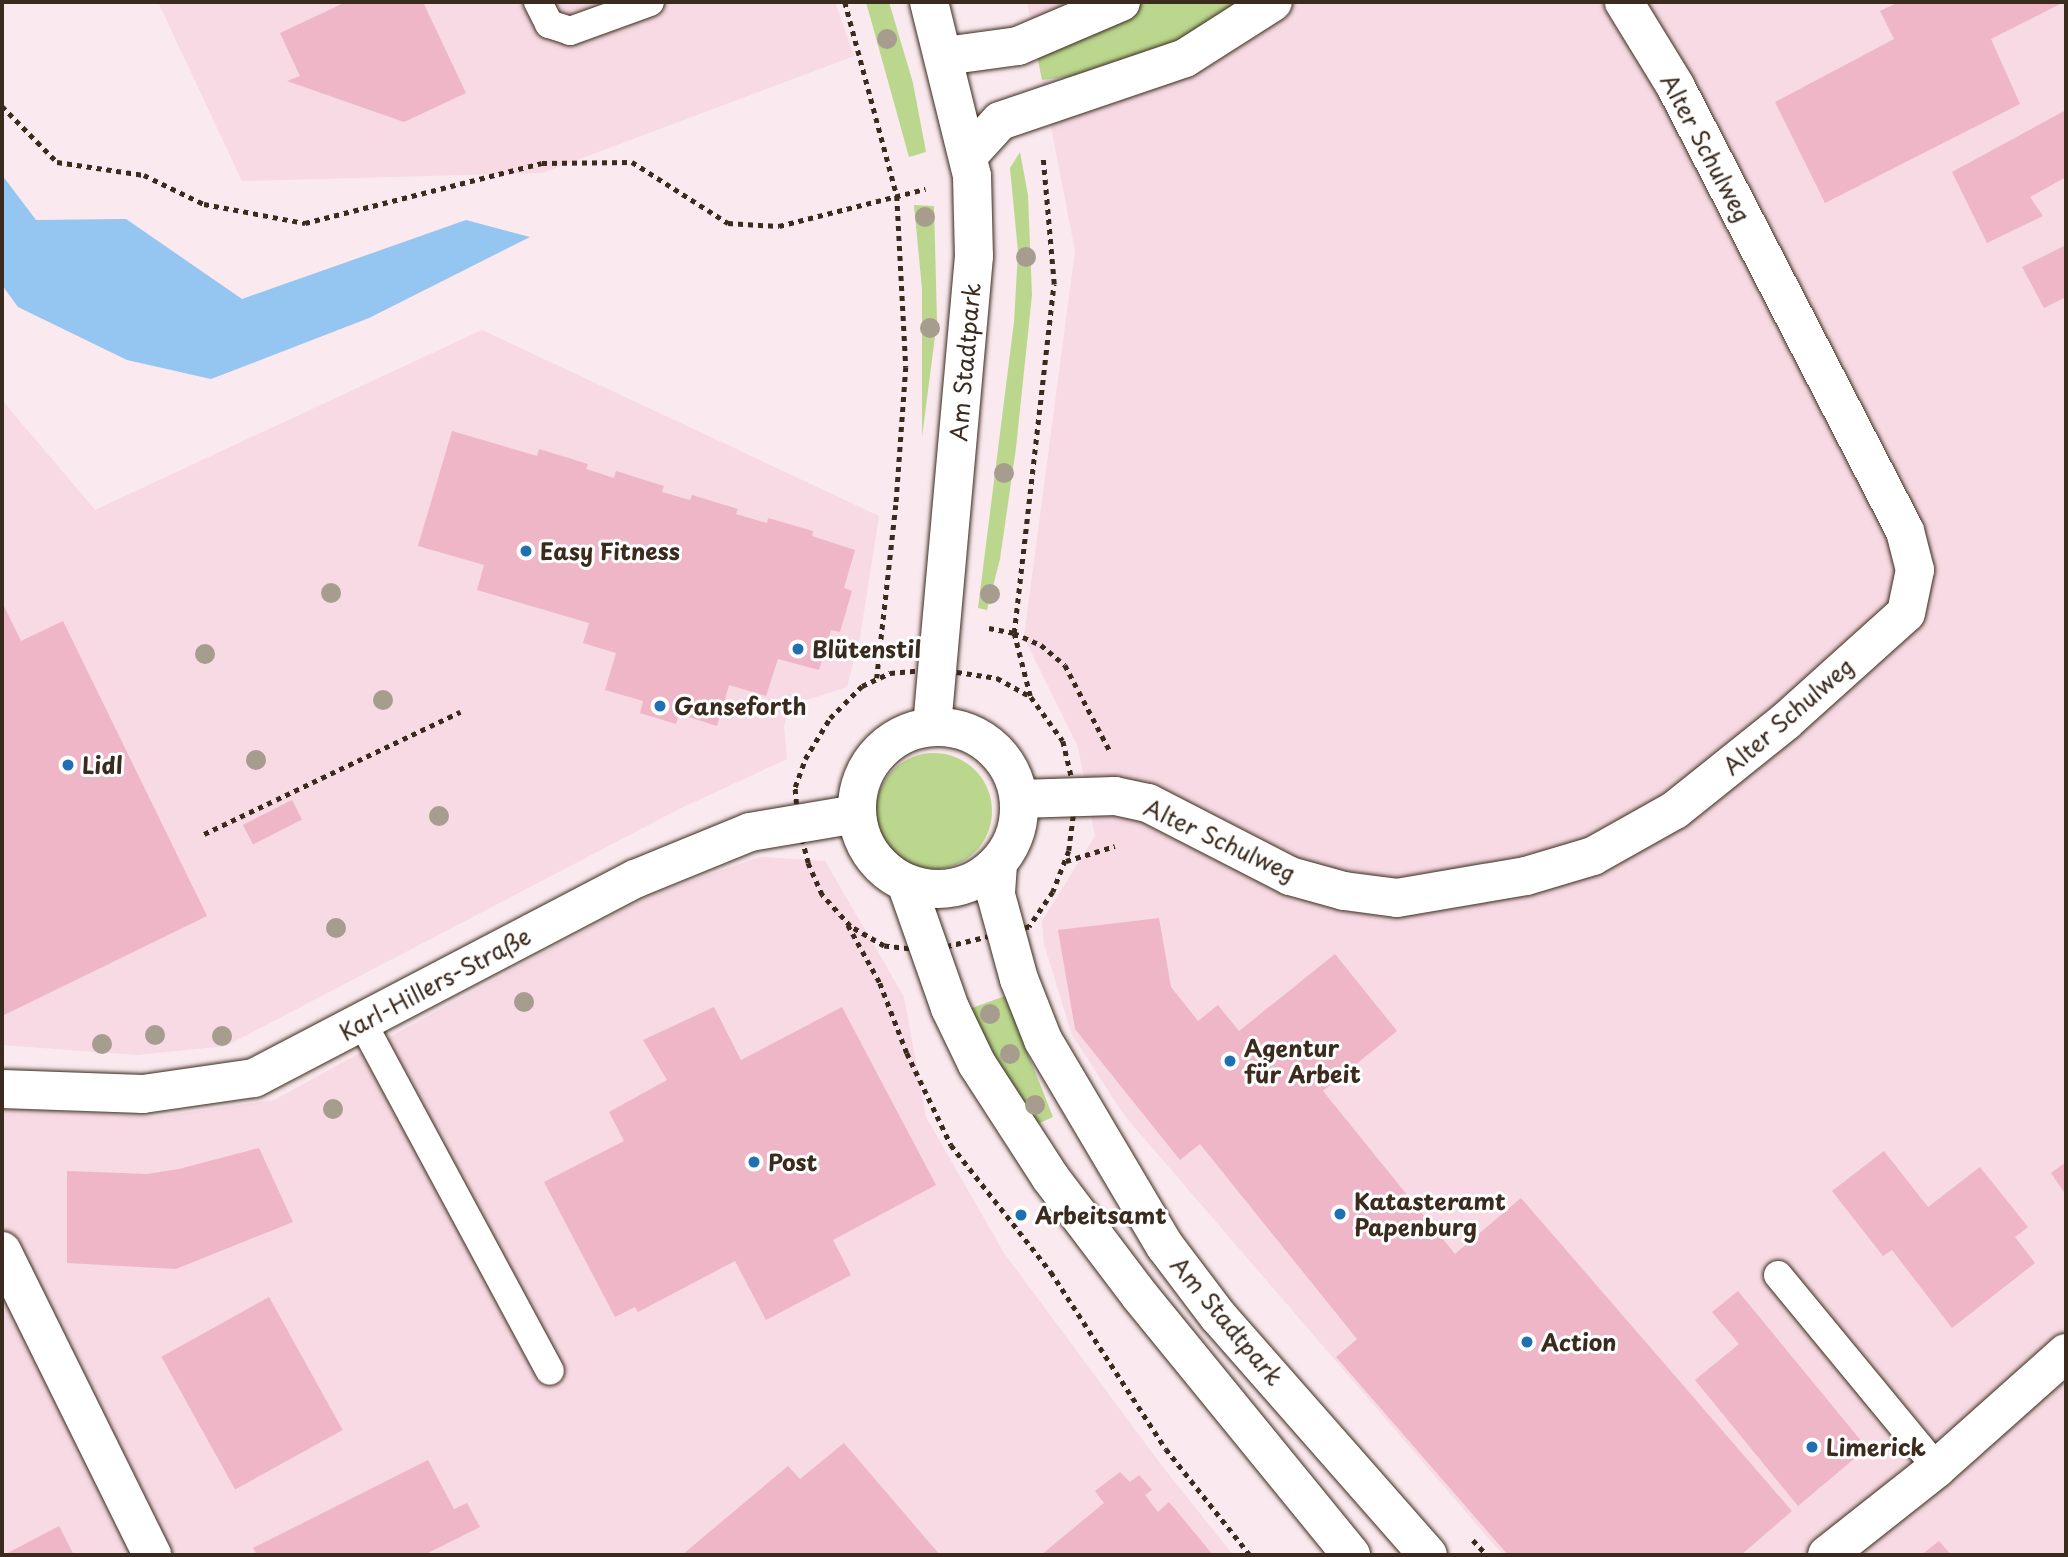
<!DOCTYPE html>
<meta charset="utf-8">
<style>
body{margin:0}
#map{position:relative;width:2068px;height:1557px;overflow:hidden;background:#fae9ee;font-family:"Playpen Sans",sans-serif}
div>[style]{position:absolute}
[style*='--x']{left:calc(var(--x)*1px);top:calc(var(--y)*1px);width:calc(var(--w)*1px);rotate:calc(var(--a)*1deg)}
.built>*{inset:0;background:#f7dae3}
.green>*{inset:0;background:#bbd78e}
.round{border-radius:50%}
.water>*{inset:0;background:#95c5f1}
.building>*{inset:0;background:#efb6c8;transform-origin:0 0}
.path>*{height:4.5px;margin-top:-2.25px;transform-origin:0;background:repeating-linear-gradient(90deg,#3b2a1e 0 5px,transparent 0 10px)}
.roads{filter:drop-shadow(0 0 2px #3b2a1e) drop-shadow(0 0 2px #3b2a1e)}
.lane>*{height:28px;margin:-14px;padding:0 14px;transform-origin:14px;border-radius:14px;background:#fff}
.street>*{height:38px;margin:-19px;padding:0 19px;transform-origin:19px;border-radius:19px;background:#fff}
.street>.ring{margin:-19px;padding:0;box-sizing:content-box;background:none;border:38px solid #fff;border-radius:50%}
.trees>*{width:20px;height:20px;margin:-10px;border-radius:50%;background:#a69d8e}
.dots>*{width:19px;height:19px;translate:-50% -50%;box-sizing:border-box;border:4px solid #fff;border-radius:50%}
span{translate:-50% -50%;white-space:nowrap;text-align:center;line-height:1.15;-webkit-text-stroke:6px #fff;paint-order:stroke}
.street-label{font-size:23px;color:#3b2a1e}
.poi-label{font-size:23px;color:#3b2a1e;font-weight:700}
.left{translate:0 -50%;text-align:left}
.frame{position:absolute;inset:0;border:4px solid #3b2a1e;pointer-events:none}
</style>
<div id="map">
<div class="built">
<i style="clip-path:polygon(158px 2px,835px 2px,854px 56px,542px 173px,242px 181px)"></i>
<i style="clip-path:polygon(1027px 2px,2066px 2px,2066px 1555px,1503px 1555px,1124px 1115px,1072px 1035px,1044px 944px,1042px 921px,1095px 836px,1078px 747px,1024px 637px,1075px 251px)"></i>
<i style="clip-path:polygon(482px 330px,879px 516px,860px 637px,847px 687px,791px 705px,784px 726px,787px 759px,679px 809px,226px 1046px,137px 1055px,2px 1045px,2px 400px,95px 510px)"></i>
<i style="clip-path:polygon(760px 857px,825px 861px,904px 997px,926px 1117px,1004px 1253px,1162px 1466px,1233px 1555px,2px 1555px,2px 1108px,154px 1117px,274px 1100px,648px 896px)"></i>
</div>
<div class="green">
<i style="clip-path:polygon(866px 2px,889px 2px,913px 83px,926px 152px,909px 157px)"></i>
<i style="clip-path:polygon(1144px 2px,1243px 2px,1184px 39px,1076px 76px,1042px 80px,1037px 55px)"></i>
<i style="clip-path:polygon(1020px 152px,1028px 195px,1032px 295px,1016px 448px,1000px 559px,987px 610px,978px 608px,1014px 322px,1018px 252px,1010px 168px)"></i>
<i style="clip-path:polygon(914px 205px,934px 206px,937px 321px,922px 437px,922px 289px)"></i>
<i class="round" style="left:876px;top:753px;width:116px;height:116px"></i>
<i style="clip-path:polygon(1005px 996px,1053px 1117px,1033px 1126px,993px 1058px,969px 1009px)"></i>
</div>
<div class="water">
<i style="clip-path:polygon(2px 175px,36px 220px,126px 219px,242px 299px,466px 220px,530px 237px,369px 318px,211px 379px,127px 360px,18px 307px,2px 285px)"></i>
</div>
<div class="building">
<i style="clip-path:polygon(346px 2px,423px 2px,466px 93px,404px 122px,287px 81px,300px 76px,280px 33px)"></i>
<i style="clip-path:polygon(1899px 2px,2064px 2px,1991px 39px,2020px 104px,1825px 203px,1775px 102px,1894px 39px,1880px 11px)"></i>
<i style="clip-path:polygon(2066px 110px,2066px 177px,2030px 197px,2043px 216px,1987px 243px,1952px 172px)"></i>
<i style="clip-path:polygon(2066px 245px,2066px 297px,2044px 308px,2022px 267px)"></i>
<i style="clip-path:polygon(452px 431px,537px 456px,539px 449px,588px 464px,586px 469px,614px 478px,616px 471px,664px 486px,662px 492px,690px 500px,692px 495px,738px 509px,736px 514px,767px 523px,768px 518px,813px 531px,812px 536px,855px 550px,844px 588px,852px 591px,840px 632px,831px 630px,819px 670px,778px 659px,766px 696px,729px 685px,717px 726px,679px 714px,676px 724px,640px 713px,643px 701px,605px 690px,616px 653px,583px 643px,589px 623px,477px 590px,484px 565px,418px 546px)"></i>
<i style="clip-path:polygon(2px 602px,21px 641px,63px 621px,207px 916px,2px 1016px)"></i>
<i style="left:292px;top:800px;width:22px;height:55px;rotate:63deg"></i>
<i style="clip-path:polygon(1159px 918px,1171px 987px,1198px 1021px,1218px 1005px,1239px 1031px,1335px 954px,1397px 1031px,1323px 1091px,1455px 1254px,1521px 1198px,1792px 1511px,1741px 1555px,1508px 1555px,1336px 1357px,1357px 1339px,1200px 1144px,1180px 1160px,1075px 1029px,1058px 930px)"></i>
<i style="clip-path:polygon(714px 1007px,741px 1060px,842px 1007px,936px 1185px,833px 1240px,851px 1275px,766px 1320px,735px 1261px,638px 1312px,635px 1307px,615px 1317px,544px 1182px,624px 1141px,609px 1112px,667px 1080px,643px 1040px)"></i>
<i style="clip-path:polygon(259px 1148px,293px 1222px,176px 1269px,67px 1263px,67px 1171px,147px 1174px,179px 1169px)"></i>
<i style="clip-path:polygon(1884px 1151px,1928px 1207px,1980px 1167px,2028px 1227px,2015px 1237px,2035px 1263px,1952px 1328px,1892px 1250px,1883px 1256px,1832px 1191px)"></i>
<i style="clip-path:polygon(2066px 1162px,2066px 1195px,2051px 1173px)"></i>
<i style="clip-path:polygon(1738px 1291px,1867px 1448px,1798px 1506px,1695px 1380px,1739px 1344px,1712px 1312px)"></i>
<i style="left:269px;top:1297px;width:152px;height:123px;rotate:61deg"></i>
<i style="clip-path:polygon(844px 1443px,940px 1555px,682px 1555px,788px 1466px,800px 1479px)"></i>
<i style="clip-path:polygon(428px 1460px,454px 1509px,467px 1503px,480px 1527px,424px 1555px,257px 1555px,253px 1548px)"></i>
<i style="clip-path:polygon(1120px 1472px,1130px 1482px,1139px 1475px,1152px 1490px,1145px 1495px,1158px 1512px,1169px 1502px,1213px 1555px,1041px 1555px,1104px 1503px,1095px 1491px)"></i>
<i style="clip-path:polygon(59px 1526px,74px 1555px,4px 1555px)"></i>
<i style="clip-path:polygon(1939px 1541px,1951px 1555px,1921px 1555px)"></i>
</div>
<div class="path">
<i style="--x:845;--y:2;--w:201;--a:75"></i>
<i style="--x:897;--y:196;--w:171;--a:87"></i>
<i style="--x:906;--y:367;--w:138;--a:94.1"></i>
<i style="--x:896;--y:505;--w:174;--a:96.3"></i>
<i style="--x:2;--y:106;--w:78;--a:45.5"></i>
<i style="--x:57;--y:162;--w:88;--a:8.5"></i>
<i style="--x:144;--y:175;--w:67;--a:25.8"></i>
<i style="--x:204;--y:204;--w:103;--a:10.7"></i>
<i style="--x:305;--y:223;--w:244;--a:-14.2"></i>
<i style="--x:542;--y:163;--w:90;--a:-0.6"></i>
<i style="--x:632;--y:162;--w:114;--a:32.4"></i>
<i style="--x:728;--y:223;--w:51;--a:3.4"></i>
<i style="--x:779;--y:226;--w:151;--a:-14.2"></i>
<i style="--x:989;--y:628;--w:25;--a:11"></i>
<i style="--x:1014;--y:633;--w:30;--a:24"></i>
<i style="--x:1041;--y:645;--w:31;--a:40"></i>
<i style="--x:1065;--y:665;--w:97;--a:62.4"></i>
<i style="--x:937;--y:669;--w:61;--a:8.5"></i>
<i style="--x:997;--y:678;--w:39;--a:29"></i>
<i style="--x:1031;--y:697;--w:54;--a:54"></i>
<i style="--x:1063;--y:741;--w:57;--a:76.7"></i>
<i style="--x:1076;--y:796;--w:55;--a:97.3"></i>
<i style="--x:1069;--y:851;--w:44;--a:111.3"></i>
<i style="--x:1053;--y:892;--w:42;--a:124.4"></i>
<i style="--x:1029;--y:927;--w:103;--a:166.5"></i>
<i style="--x:929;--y:951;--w:45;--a:-173.7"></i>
<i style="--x:884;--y:946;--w:39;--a:-150"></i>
<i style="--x:850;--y:926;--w:42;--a:-132.1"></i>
<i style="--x:822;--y:895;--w:35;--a:-114"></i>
<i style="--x:808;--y:863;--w:40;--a:-104.4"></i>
<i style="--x:798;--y:824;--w:37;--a:-95"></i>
<i style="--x:795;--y:787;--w:30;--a:-70"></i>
<i style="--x:805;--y:759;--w:48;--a:-58.6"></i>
<i style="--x:830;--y:718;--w:45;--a:-45"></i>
<i style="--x:862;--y:686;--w:31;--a:-25"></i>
<i style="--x:890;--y:673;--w:47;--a:-4.9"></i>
<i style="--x:1030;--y:696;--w:65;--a:-104.3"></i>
<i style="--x:1014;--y:633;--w:351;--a:-83.5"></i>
<i style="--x:1054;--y:284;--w:127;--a:-95"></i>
<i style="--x:204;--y:834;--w:284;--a:-25.5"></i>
<i style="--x:1066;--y:861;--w:51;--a:-17"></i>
<i style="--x:848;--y:925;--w:66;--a:61.1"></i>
<i style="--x:880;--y:983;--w:75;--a:68.9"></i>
<i style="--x:907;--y:1053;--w:102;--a:64.4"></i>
<i style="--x:951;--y:1145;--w:162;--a:51.8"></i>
<i style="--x:1051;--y:1272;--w:211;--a:57"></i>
<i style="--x:1166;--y:1449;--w:135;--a:51.6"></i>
<i style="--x:1473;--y:1540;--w:21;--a:47"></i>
</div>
<div class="roads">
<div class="lane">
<i style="--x:538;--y:2;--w:25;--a:63"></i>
<i style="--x:549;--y:24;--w:22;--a:18"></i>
<i style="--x:570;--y:31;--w:85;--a:-19.9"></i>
<i style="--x:362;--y:1022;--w:396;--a:61.7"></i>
<i style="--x:1778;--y:1275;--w:250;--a:50.5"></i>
</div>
<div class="street">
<i style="--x:929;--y:2;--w:179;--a:76.1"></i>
<i style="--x:972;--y:176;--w:80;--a:88.6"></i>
<i style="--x:974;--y:256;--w:473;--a:95.1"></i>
<i style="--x:945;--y:56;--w:74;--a:-7.8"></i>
<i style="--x:1018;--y:46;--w:112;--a:-23.1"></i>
<i style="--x:968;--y:156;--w:47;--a:-47.6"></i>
<i style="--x:1000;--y:121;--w:195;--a:-18.8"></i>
<i style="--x:1185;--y:58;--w:104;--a:-32.5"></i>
<i class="ring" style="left:857px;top:727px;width:124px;height:124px"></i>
<i style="--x:1019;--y:799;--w:96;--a:-1.8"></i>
<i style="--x:1115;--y:796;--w:34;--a:12"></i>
<i style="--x:1148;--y:803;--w:160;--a:27.2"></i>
<i style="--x:1290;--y:876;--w:56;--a:15.5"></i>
<i style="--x:1344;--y:891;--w:53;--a:7.5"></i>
<i style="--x:1397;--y:898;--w:131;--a:-9.7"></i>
<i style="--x:1526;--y:876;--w:70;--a:-16.6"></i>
<i style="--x:1593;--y:856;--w:94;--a:-29.3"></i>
<i style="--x:1675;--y:810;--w:142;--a:-38.7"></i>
<i style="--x:1786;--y:721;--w:161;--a:-42"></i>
<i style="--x:1906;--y:613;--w:44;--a:-78.2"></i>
<i style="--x:1915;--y:570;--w:40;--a:-104.4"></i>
<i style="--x:1905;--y:531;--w:500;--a:-117.3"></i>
<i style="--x:1676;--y:87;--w:100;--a:-121.5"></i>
<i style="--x:998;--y:864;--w:31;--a:94"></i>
<i style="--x:996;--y:895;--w:87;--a:74.7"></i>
<i style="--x:1019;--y:979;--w:66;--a:68.5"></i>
<i style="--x:1043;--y:1040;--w:239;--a:59.4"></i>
<i style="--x:1165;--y:1246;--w:88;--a:52.9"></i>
<i style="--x:1218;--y:1316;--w:318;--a:48.7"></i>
<i style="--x:906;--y:883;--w:133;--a:70.6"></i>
<i style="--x:950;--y:1008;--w:62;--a:64.3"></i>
<i style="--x:977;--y:1064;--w:135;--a:57.1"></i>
<i style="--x:1050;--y:1177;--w:149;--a:52.9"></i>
<i style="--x:1140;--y:1296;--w:334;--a:50.8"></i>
<i style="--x:2;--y:1089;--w:141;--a:2"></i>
<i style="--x:143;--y:1094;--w:112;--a:-8.2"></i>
<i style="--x:254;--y:1078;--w:430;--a:-27.6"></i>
<i style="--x:635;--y:879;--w:124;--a:-22.2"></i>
<i style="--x:750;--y:832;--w:108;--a:-9.6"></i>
<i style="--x:2;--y:1251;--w:339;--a:63.7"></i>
<i style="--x:1827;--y:1555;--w:140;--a:-38.3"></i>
<i style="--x:1937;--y:1468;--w:173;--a:-41.7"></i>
</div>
</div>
<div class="trees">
<i style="left:887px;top:39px"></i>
<i style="left:925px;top:217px"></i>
<i style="left:1026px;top:257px"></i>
<i style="left:930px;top:328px"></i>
<i style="left:1004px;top:473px"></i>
<i style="left:331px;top:593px"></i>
<i style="left:990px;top:594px"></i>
<i style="left:205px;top:654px"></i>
<i style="left:383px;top:700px"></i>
<i style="left:256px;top:760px"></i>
<i style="left:439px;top:816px"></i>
<i style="left:336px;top:928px"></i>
<i style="left:524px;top:1002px"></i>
<i style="left:990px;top:1014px"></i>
<i style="left:155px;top:1035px"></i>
<i style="left:222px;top:1036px"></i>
<i style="left:102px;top:1044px"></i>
<i style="left:1010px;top:1054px"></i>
<i style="left:1035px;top:1105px"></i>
<i style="left:333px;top:1109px"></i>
</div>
<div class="dots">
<i style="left:526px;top:551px;background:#1f6fb2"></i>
<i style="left:798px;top:649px;background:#1f6fb2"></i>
<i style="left:660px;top:706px;background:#1f6fb2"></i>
<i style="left:68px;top:765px;background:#1f6fb2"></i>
<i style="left:1230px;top:1061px;background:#1f6fb2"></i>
<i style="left:754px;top:1162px;background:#1f6fb2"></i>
<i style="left:1340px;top:1214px;background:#1f6fb2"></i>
<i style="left:1021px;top:1215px;background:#1f6fb2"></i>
<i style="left:1527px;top:1342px;background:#1f6fb2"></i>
<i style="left:1812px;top:1447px;background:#1f6fb2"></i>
</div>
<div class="street-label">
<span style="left:1706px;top:148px;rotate:62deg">Alter Schulweg</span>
<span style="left:965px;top:362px;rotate:-85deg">Am Stadtpark</span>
<span style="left:1788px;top:716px;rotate:-41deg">Alter Schulweg</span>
<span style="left:1220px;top:840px;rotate:25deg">Alter Schulweg</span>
<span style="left:435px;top:984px;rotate:-28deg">Karl-Hillers-Straße</span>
<span style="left:1227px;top:1321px;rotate:50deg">Am Stadtpark</span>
</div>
<div class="poi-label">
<span class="left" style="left:540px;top:551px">Easy Fitness</span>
<span class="left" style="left:812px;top:649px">Blütenstil</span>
<span class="left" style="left:674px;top:706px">Ganseforth</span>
<span class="left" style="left:82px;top:765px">Lidl</span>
<span class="left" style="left:1244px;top:1061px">Agentur<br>für Arbeit</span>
<span class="left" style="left:768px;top:1162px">Post</span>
<span class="left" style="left:1354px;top:1214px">Katasteramt<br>Papenburg</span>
<span class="left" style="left:1035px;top:1215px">Arbeitsamt</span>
<span class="left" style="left:1541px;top:1342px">Action</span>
<span class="left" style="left:1826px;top:1447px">Limerick</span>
</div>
<div class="frame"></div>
</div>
